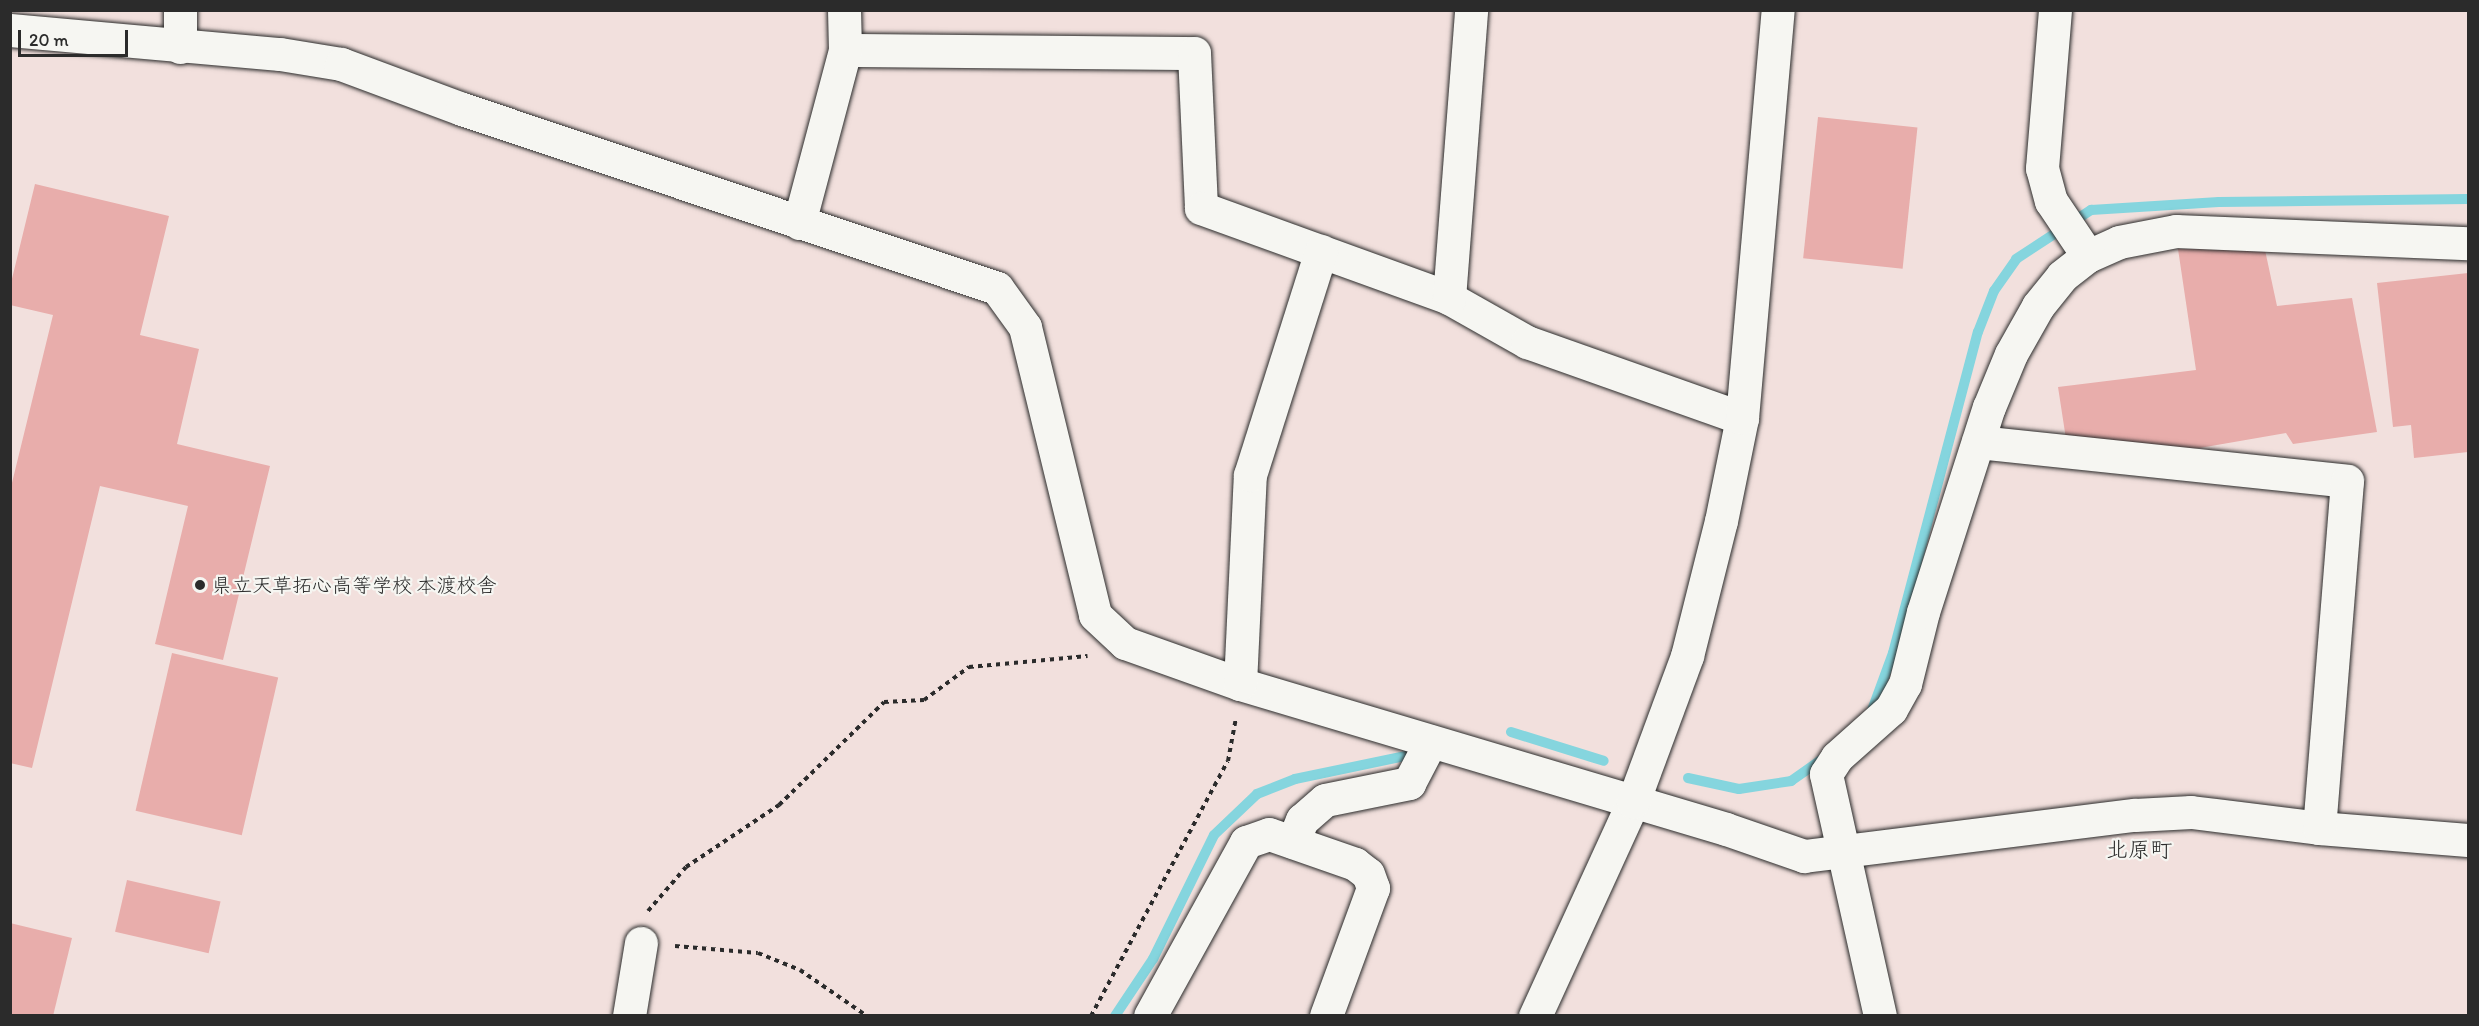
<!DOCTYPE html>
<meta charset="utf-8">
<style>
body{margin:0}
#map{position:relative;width:2479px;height:1026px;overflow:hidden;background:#f2e0dd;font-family:Itim,"Klee One",sans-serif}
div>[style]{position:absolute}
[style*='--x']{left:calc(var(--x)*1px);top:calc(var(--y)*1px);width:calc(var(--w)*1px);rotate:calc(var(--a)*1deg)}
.stream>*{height:10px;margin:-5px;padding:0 5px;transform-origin:5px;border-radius:5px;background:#85d5de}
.building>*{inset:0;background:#e8adab;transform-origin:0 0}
.path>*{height:4px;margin-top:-2px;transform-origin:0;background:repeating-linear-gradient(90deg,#2b2b2b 0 4.5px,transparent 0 9px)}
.roads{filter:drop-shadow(0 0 2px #2b2b2b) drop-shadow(0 0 2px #2b2b2b)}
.street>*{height:33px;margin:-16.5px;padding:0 16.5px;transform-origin:16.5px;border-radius:16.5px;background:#f6f6f2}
.secondary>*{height:33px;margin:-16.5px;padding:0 16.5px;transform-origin:16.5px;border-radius:16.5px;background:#f6f6f2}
.dots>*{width:16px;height:16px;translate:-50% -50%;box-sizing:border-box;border:3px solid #f6f6f2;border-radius:50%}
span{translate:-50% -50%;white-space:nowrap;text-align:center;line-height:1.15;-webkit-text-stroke:4.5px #f6f6f2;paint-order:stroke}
.poi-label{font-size:20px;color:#2b2b2b}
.left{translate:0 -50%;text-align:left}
.quarter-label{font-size:22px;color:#2b2b2b}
.frame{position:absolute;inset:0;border:12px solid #2b2b2b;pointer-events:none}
.scale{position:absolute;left:18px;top:30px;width:110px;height:27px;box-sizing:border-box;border:3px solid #2b2b2b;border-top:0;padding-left:8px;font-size:18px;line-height:21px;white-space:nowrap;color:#2b2b2b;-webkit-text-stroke:4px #f6f6f2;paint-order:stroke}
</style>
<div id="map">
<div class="stream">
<i style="--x:1871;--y:713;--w:64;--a:-69.9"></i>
<i style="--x:1893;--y:653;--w:332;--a:-75.2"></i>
<i style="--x:1978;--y:332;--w:44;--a:-68.7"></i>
<i style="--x:1994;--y:291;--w:39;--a:-55"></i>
<i style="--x:2016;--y:259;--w:90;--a:-33.2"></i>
<i style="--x:2091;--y:210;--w:128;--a:-3.6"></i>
<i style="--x:2219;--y:202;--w:249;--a:-0.7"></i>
<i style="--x:1511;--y:732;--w:97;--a:17.3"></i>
<i style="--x:1688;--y:778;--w:52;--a:12.2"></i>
<i style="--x:1739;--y:789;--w:53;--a:-8.7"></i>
<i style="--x:1791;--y:781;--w:39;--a:-35"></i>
<i style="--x:1115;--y:1016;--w:69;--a:-56.3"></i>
<i style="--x:1153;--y:959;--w:138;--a:-63.8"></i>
<i style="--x:1214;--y:835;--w:59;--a:-43.6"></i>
<i style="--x:1257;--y:794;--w:41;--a:-21.5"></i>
<i style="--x:1295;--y:779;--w:112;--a:-11.8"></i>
</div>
<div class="building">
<i style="left:1818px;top:117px;width:100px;height:142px;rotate:6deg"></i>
<i style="clip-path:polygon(35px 184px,169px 216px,140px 335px,199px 349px,177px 444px,270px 466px,223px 660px,155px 644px,188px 506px,100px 486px,32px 768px,10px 763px,10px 491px,53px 315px,10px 305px,10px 287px)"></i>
<i style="clip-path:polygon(2178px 249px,2265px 250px,2277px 306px,2352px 298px,2377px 432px,2293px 444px,2286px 433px,2188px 450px,2066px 439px,2058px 387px,2196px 370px)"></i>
<i style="clip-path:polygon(2468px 273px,2468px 452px,2414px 458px,2411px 425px,2393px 427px,2377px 283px)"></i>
<i style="left:172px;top:653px;width:109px;height:162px;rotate:13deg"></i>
<i style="left:127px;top:880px;width:96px;height:53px;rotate:13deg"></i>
<i style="clip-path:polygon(10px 923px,72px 938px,53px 1016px,10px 1016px)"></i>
</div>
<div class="path">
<i style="--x:648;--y:911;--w:58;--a:-49.2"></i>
<i style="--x:686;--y:867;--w:112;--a:-33.7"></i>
<i style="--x:779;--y:805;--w:147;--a:-44.4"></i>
<i style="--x:884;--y:702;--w:40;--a:-2.9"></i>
<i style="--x:924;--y:700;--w:56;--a:-36.3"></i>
<i style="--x:969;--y:667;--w:119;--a:-5.3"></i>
<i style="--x:675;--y:946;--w:83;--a:4.8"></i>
<i style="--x:758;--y:953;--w:45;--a:22"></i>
<i style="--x:800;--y:970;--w:81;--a:34.5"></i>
<i style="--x:1091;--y:1016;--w:289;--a:-61.8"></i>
<i style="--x:1228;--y:761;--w:44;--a:-79.5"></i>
</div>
<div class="roads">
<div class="street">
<i style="--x:2055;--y:10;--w:159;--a:94.7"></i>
<i style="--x:2042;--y:168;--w:34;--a:75"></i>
<i style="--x:2051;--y:201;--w:66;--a:56.1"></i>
<i style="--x:10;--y:30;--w:271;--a:5.1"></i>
<i style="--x:280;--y:54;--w:62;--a:9.3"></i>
<i style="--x:341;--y:64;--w:129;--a:20.4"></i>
<i style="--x:462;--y:109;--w:564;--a:18.5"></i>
<i style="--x:997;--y:288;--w:48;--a:54.3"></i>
<i style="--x:1025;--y:327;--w:296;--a:76.3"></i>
<i style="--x:1095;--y:615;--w:41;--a:43"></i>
<i style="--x:1125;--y:643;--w:122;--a:19.6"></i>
<i style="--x:1240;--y:684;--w:507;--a:16.61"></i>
<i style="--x:1726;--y:829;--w:83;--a:19.1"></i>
<i style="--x:1804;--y:856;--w:334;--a:-7.1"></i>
<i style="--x:2135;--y:815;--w:56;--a:-3.1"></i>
<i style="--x:2191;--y:812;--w:129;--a:7.1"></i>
<i style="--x:2319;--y:828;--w:149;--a:4.6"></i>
<i style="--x:180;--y:47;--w:37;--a:-90"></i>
<i style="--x:845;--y:50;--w:349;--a:0.5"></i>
<i style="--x:1194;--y:53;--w:155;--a:87.4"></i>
<i style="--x:1201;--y:208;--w:264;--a:19.9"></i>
<i style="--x:1449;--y:298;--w:90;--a:29.4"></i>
<i style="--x:1527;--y:342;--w:228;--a:19.5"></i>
<i style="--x:799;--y:223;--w:179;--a:-75.1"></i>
<i style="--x:845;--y:50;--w:40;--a:-91.4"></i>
<i style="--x:1449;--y:298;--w:289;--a:-85.6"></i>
<i style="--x:1978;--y:442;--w:371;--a:6"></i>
<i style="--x:2347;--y:481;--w:348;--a:94.6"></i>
<i style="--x:1240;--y:684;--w:209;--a:-87.3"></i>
<i style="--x:1250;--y:475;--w:235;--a:-72.4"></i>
<i style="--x:1293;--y:842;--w:24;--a:-68"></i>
<i style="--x:1302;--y:820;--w:30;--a:-41"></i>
<i style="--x:1325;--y:800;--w:86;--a:-11.4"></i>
<i style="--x:1409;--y:783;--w:47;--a:-62.4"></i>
<i style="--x:629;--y:1016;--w:74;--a:-80.7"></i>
<i style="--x:1150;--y:1016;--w:199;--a:-61.1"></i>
<i style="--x:1246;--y:842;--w:24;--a:-19"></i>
<i style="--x:1269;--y:834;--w:91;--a:19.2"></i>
<i style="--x:1355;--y:864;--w:16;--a:38"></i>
<i style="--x:1368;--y:874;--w:15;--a:70"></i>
<i style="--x:1373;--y:888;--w:136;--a:110.2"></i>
<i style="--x:1880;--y:1016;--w:248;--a:-102.6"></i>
<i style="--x:1826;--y:774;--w:20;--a:-57"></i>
<i style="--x:1837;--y:757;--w:72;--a:-41.6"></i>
<i style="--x:1891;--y:709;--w:29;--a:-61"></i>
<i style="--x:1905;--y:684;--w:74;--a:-76"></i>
<i style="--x:1923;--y:612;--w:215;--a:-72.2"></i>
<i style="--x:1989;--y:407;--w:57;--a:-67.5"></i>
<i style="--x:2011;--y:354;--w:55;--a:-60.6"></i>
<i style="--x:2038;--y:306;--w:38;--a:-51"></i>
<i style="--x:2062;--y:276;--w:33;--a:-38"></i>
<i style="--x:2088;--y:256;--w:34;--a:-24"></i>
<i style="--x:2119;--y:242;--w:58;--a:-10.9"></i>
<i style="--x:2176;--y:231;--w:292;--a:2.4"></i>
</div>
<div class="secondary">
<i style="--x:1535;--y:1016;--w:235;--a:-65.4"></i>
<i style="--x:1633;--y:802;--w:156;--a:-69.7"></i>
<i style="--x:1687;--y:656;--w:139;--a:-75.9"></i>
<i style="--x:1721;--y:521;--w:105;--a:-78.5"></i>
<i style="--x:1742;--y:418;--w:410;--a:-85"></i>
</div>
</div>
<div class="dots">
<i style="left:200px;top:585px;background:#2b2b2b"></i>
</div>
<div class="poi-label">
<span class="left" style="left:212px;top:585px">県立天草拓心高等学校 本渡校舎</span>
</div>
<div class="quarter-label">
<span style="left:2139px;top:850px">北原町</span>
</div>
<div class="frame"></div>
<div class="scale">20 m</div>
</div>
